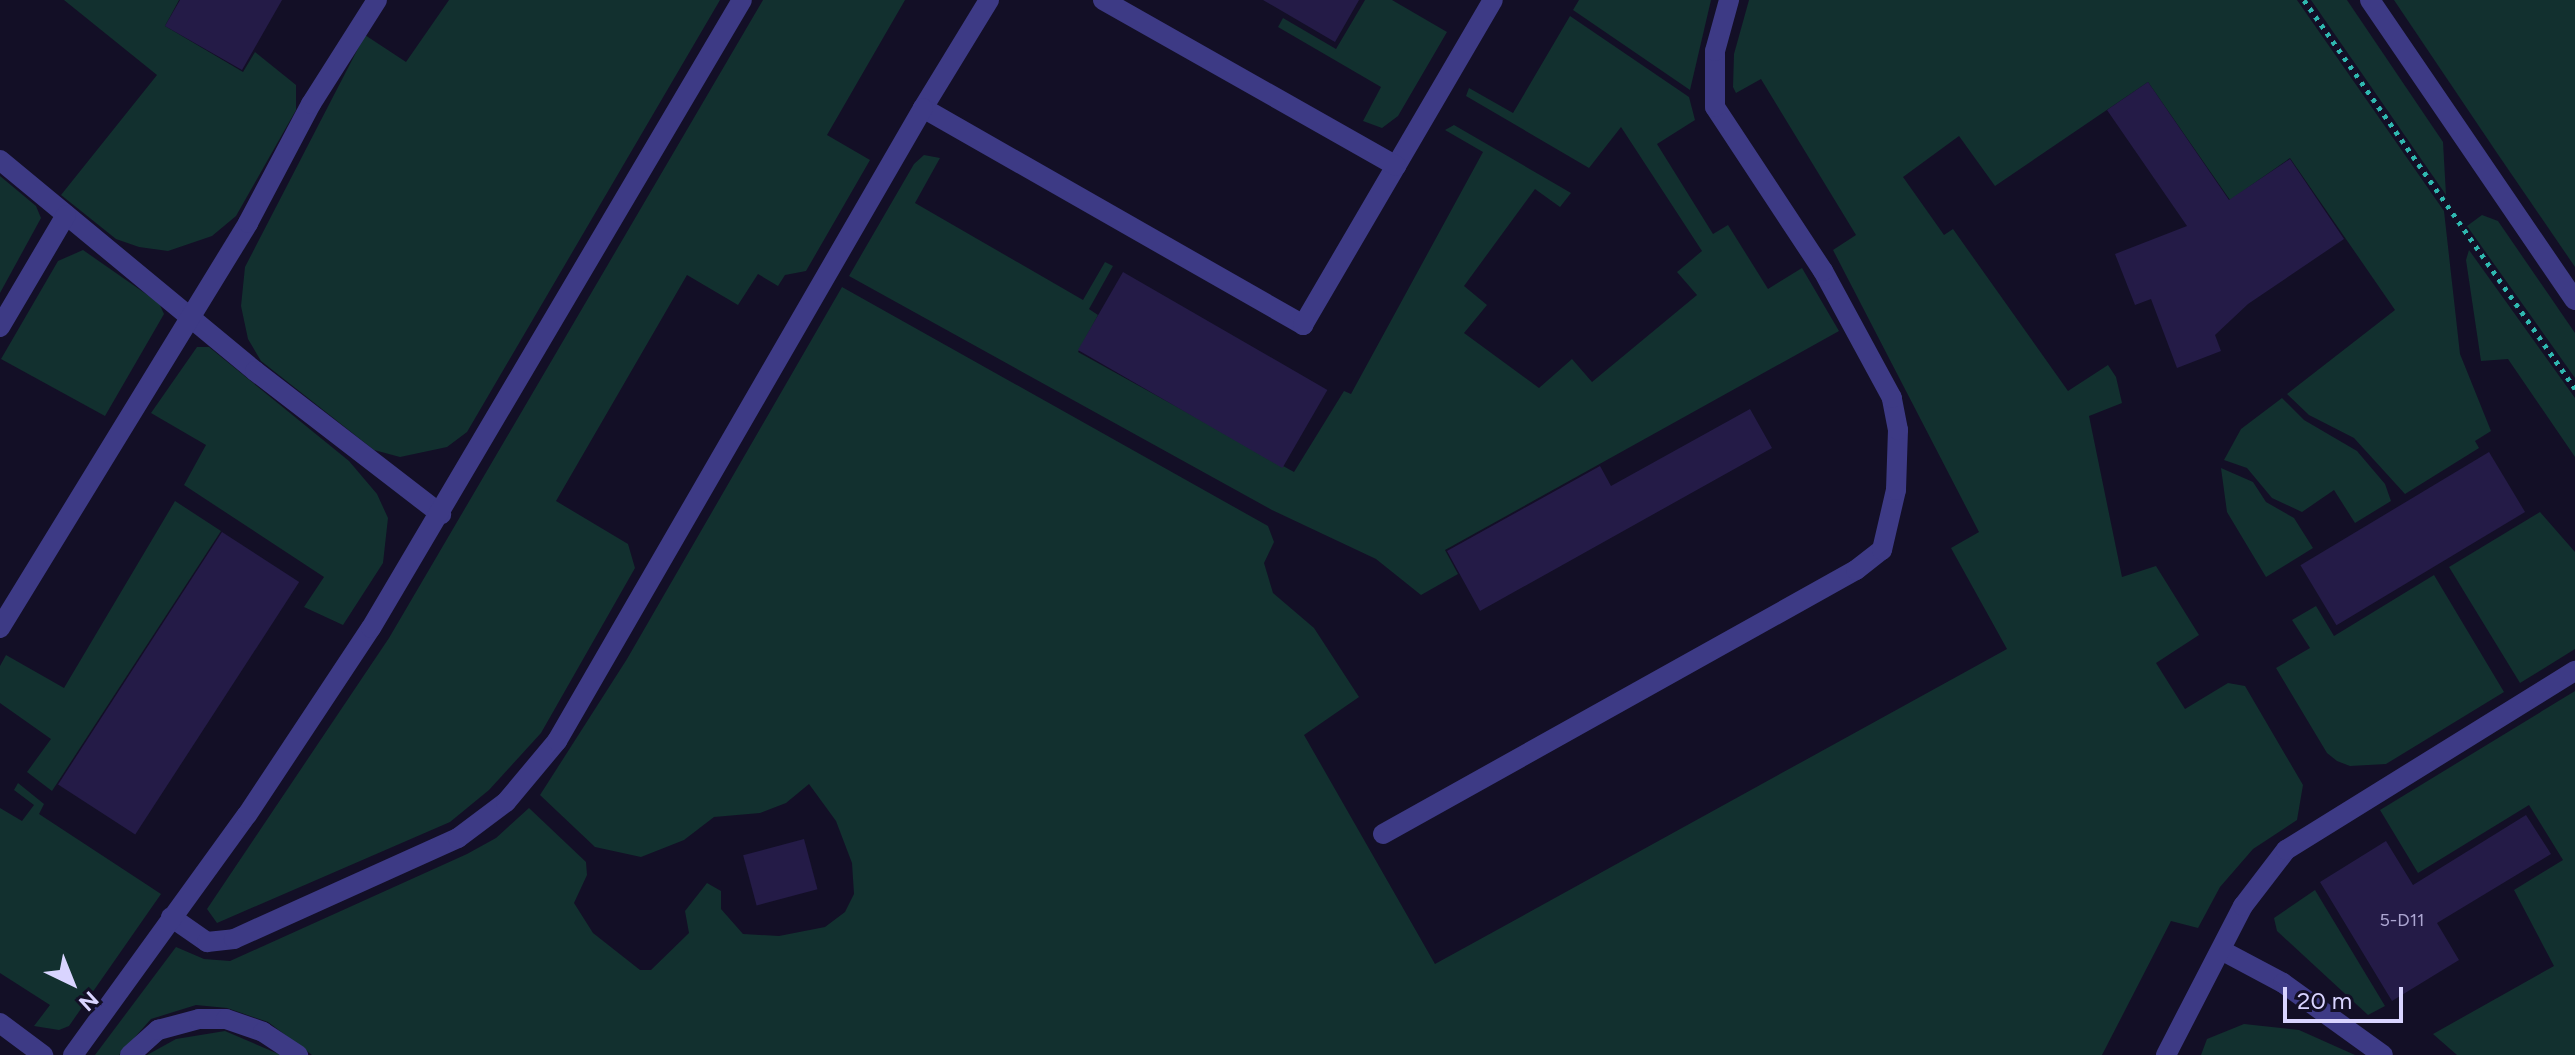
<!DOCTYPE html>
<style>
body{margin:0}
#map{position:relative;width:2575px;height:1055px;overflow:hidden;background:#130f26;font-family:Figtree,sans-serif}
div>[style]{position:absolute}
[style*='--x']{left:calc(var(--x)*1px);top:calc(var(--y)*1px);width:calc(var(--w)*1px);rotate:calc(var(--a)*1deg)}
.green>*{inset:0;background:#12302f}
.building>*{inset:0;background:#241b47;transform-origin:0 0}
.path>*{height:5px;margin-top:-2.5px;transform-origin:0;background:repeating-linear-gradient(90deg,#2fb8b0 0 4px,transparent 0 10px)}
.service>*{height:20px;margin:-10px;padding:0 10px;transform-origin:10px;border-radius:10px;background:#3d3a85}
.minor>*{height:20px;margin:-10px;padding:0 10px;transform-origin:10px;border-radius:10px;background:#3d3a85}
span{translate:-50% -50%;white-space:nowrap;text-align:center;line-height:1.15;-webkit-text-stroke:8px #130f26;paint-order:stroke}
.number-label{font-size:18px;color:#aca6d1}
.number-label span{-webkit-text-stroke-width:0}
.north{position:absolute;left:32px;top:943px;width:80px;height:80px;-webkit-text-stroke:6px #130f26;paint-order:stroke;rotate:137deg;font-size:22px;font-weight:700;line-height:32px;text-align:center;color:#d9d4ff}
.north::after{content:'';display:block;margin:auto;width:28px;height:36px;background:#d9d4ff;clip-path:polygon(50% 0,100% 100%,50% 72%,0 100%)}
.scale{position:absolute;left:2283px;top:987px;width:120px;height:36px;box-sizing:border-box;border:4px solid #d9d4ff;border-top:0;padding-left:10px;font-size:24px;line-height:28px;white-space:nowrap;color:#d9d4ff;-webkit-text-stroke:6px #130f26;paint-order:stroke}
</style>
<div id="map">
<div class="green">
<i style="clip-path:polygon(64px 0,179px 0,165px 26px,243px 72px,255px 52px,296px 85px,296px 110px,236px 216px,212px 236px,168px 251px,139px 247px,116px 239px,61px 195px,157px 75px)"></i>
<i style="clip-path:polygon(449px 0,720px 0,467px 432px,447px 447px,400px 457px,374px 450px,261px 361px,248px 339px,241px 306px,245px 267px,365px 35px,406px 62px)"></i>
<i style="clip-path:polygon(763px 0,905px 0,827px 135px,870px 160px,806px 271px,785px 275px,778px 286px,758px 274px,738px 305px,687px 275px,556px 501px,628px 544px,635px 568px,541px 733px,489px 790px,450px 822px,217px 923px,207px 909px,389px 638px)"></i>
<i style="clip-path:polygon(1365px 0,1392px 0,1447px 32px,1398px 116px,1382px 128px,1363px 121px,1381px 87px,1278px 27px,1283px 18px,1336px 49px)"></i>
<i style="clip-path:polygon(1579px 0,1711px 0,1690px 90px,1573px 10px)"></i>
<i style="clip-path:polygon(1749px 0,2297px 0,2444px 211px,2460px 354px,2491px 431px,2475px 441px,2479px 448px,2405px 494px,2354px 438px,2309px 415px,2287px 394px,2395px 310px,2290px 158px,2230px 200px,2148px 82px,1995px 186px,1959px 136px,1903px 177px,1944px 235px,1953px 229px,2068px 391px,2108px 365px,2116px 377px,2122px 403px,2089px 416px,2122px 577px,2156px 566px,2199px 635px,2156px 663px,2185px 709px,2228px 683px,2245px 686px,2303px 785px,2297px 820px,2253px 849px,2220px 887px,2198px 928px,2171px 921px,2102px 1055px,312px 1055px,268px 1022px,227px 1008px,196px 1005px,151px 1019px,119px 1055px,95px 1055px,176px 947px,204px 959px,230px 961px,467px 854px,496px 838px,529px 808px,586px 862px,587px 875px,574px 903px,593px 933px,640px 970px,651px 970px,689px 933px,685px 911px,707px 883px,721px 891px,721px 909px,743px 934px,779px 936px,825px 927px,845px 912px,854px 894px,852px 863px,836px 821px,809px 784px,786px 803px,760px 813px,714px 817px,684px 840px,641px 857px,595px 847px,540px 795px,627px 659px,842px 287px,1268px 526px,1274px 542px,1264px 563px,1273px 593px,1314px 628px,1359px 697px,1304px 735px,1435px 964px,2007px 649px,1951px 548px,1979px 532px,1833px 250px,1856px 235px,1761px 79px,1736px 93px,1733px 87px,1734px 54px)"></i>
<i style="clip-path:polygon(2311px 0,2347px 0,2443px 142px,2446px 195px)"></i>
<i style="clip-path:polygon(2394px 0,2575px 0,2575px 267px,2497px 153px)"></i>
<i style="clip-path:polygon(1570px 16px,1689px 97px,1695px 120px,1657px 144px,1713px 234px,1728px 225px,1768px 289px,1802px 268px,1839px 331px,1445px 550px,1458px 574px,1421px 595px,1376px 559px,1272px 510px,849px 276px,914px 164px,924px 155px,940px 158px,915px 203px,1083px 300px,1105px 262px,1113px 266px,1089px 309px,1098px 315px,1078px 352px,1294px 472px,1344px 391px,1351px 394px,1483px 152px,1445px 130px,1454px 125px,1571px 193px,1560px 207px,1535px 189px,1464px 286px,1487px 305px,1464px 333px,1539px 388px,1572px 359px,1592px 382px,1697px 295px,1677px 272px,1702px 251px,1621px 127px,1589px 168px,1466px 96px,1469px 88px,1513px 113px)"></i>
<i style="clip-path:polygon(0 176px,36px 206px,41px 218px,0 293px)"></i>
<i style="clip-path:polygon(2482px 215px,2498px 221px,2575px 333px,2575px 378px,2467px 226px)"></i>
<i style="clip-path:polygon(83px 250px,159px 303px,164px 314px,105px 416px,1px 359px,58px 261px)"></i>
<i style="clip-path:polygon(2469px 250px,2575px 398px,2575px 457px,2508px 359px,2481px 361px,2466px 260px)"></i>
<i style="clip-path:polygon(197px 347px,209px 347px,349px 461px,377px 494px,388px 518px,383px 563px,343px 625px,304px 607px,324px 577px,184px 485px,206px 445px,151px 413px)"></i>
<i style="clip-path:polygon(2282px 398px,2304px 420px,2357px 451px,2385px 484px,2391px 501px,2355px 523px,2334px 490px,2302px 512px,2272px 498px,2247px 468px,2224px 460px,2241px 429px)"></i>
<i style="clip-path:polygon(2221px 468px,2253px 482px,2266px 502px,2294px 518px,2313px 548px,2266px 577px,2227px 512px)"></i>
<i style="clip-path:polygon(175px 501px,221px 531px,52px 791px,27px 772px,51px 739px,0 703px,0 666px,6px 655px,64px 688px)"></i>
<i style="clip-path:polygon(2540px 512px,2575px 552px,2575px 649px,2520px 683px,2449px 567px)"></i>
<i style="clip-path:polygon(2434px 575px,2504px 692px,2386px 764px,2350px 766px,2337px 761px,2327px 753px,2276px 668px,2310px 648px,2292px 620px,2316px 606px,2334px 636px)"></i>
<i style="clip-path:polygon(2575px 691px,2575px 1055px,2457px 1055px,2433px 1034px,2554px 966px,2514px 890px,2563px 860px,2529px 805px,2418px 873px,2380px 810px)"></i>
<i style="clip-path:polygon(18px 783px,44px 804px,39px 814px,161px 894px,69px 1026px,59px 1030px,34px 1026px,50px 1005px,0 973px,0 808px,22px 821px,34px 805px,14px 790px)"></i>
<i style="clip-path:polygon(2315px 890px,2385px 1006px,2368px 1015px,2277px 931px,2274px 918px)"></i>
<i style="clip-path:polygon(2244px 1024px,2299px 1030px,2355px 1055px,2201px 1055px,2207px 1039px)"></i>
<i style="clip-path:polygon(225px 1031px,281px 1055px,147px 1055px,176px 1039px)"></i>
</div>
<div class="building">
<i style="clip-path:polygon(180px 0,282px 0,242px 70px,165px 26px)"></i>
<i style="clip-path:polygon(1263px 0,1359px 0,1335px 42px)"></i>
<i style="clip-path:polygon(2148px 82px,2229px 200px,2290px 159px,2344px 239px,2248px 304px,2215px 335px,2221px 351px,2177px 368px,2151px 299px,2135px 305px,2115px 254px,2187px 226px,2107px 110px)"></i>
<i style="left:1123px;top:272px;width:236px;height:90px;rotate:30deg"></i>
<i style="clip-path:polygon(1750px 409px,1772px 448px,1480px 611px,1447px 551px,1600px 466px,1611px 486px)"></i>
<i style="left:2489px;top:452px;width:70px;height:220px;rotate:59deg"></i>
<i style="left:222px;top:532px;width:92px;height:301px;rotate:33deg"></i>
<i style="clip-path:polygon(2526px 815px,2551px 854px,2437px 923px,2459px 960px,2392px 1001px,2320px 882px,2386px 841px,2413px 885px)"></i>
<i style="left:804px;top:839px;width:52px;height:63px;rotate:75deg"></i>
</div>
<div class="path">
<i style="--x:2304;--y:0;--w:474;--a:55.1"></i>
</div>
<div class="service">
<i style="--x:989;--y:0;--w:127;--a:121.4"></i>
<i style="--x:923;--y:108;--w:438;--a:29.7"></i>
<i style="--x:1303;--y:325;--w:376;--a:-59.7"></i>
<i style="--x:1103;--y:0;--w:337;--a:29.5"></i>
<i style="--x:0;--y:160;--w:331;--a:39.6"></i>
<i style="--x:255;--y:371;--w:235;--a:37.6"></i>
<i style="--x:0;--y:327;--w:130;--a:-59.5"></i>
<i style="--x:0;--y:628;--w:475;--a:-58.5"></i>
<i style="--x:248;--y:223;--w:135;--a:-62.1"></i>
<i style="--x:311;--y:104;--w:123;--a:-57.6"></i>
<i style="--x:1383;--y:834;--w:542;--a:-29.17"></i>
<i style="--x:1856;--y:570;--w:33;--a:-38"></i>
<i style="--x:1882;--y:550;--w:62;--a:-76.9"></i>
<i style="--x:1896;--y:490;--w:60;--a:-88.1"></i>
<i style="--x:1898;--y:430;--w:33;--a:-101"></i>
<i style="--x:1892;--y:398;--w:145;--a:-118.5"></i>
<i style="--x:1823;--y:271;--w:196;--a:-123.4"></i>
<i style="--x:1715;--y:107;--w:56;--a:-90"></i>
<i style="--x:1715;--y:51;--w:53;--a:-74.6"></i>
<i style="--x:171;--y:917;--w:44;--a:34.8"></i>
<i style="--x:207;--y:942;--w:27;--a:-6"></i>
<i style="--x:234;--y:939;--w:246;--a:-24.3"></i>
<i style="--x:458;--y:838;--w:60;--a:-36.9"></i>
<i style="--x:506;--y:802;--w:80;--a:-50.1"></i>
<i style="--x:557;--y:741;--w:731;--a:-59.96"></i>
<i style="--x:2221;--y:950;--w:70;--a:28"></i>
<i style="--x:2283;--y:983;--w:123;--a:35.8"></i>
<i style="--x:0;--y:1023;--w:54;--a:36.7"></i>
<i style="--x:73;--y:1055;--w:296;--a:-54.1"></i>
<i style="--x:247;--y:815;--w:224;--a:-56.5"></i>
<i style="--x:371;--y:628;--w:729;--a:-59.43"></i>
<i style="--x:130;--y:1055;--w:38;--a:-42"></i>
<i style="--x:158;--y:1030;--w:42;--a:-15"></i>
<i style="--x:199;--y:1019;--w:27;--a:0"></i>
<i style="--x:226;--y:1019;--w:39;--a:19"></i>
<i style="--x:263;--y:1032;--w:42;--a:33.3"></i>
<i style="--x:2166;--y:1055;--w:168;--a:-62.7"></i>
<i style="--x:2243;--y:906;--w:71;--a:-52.5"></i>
<i style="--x:2286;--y:850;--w:340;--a:-31.8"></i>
</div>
<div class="minor">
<i style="--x:2370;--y:0;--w:363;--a:55.7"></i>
</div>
<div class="number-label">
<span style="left:2402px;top:920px">5-D11</span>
</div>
<div class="north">N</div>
<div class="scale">20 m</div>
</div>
